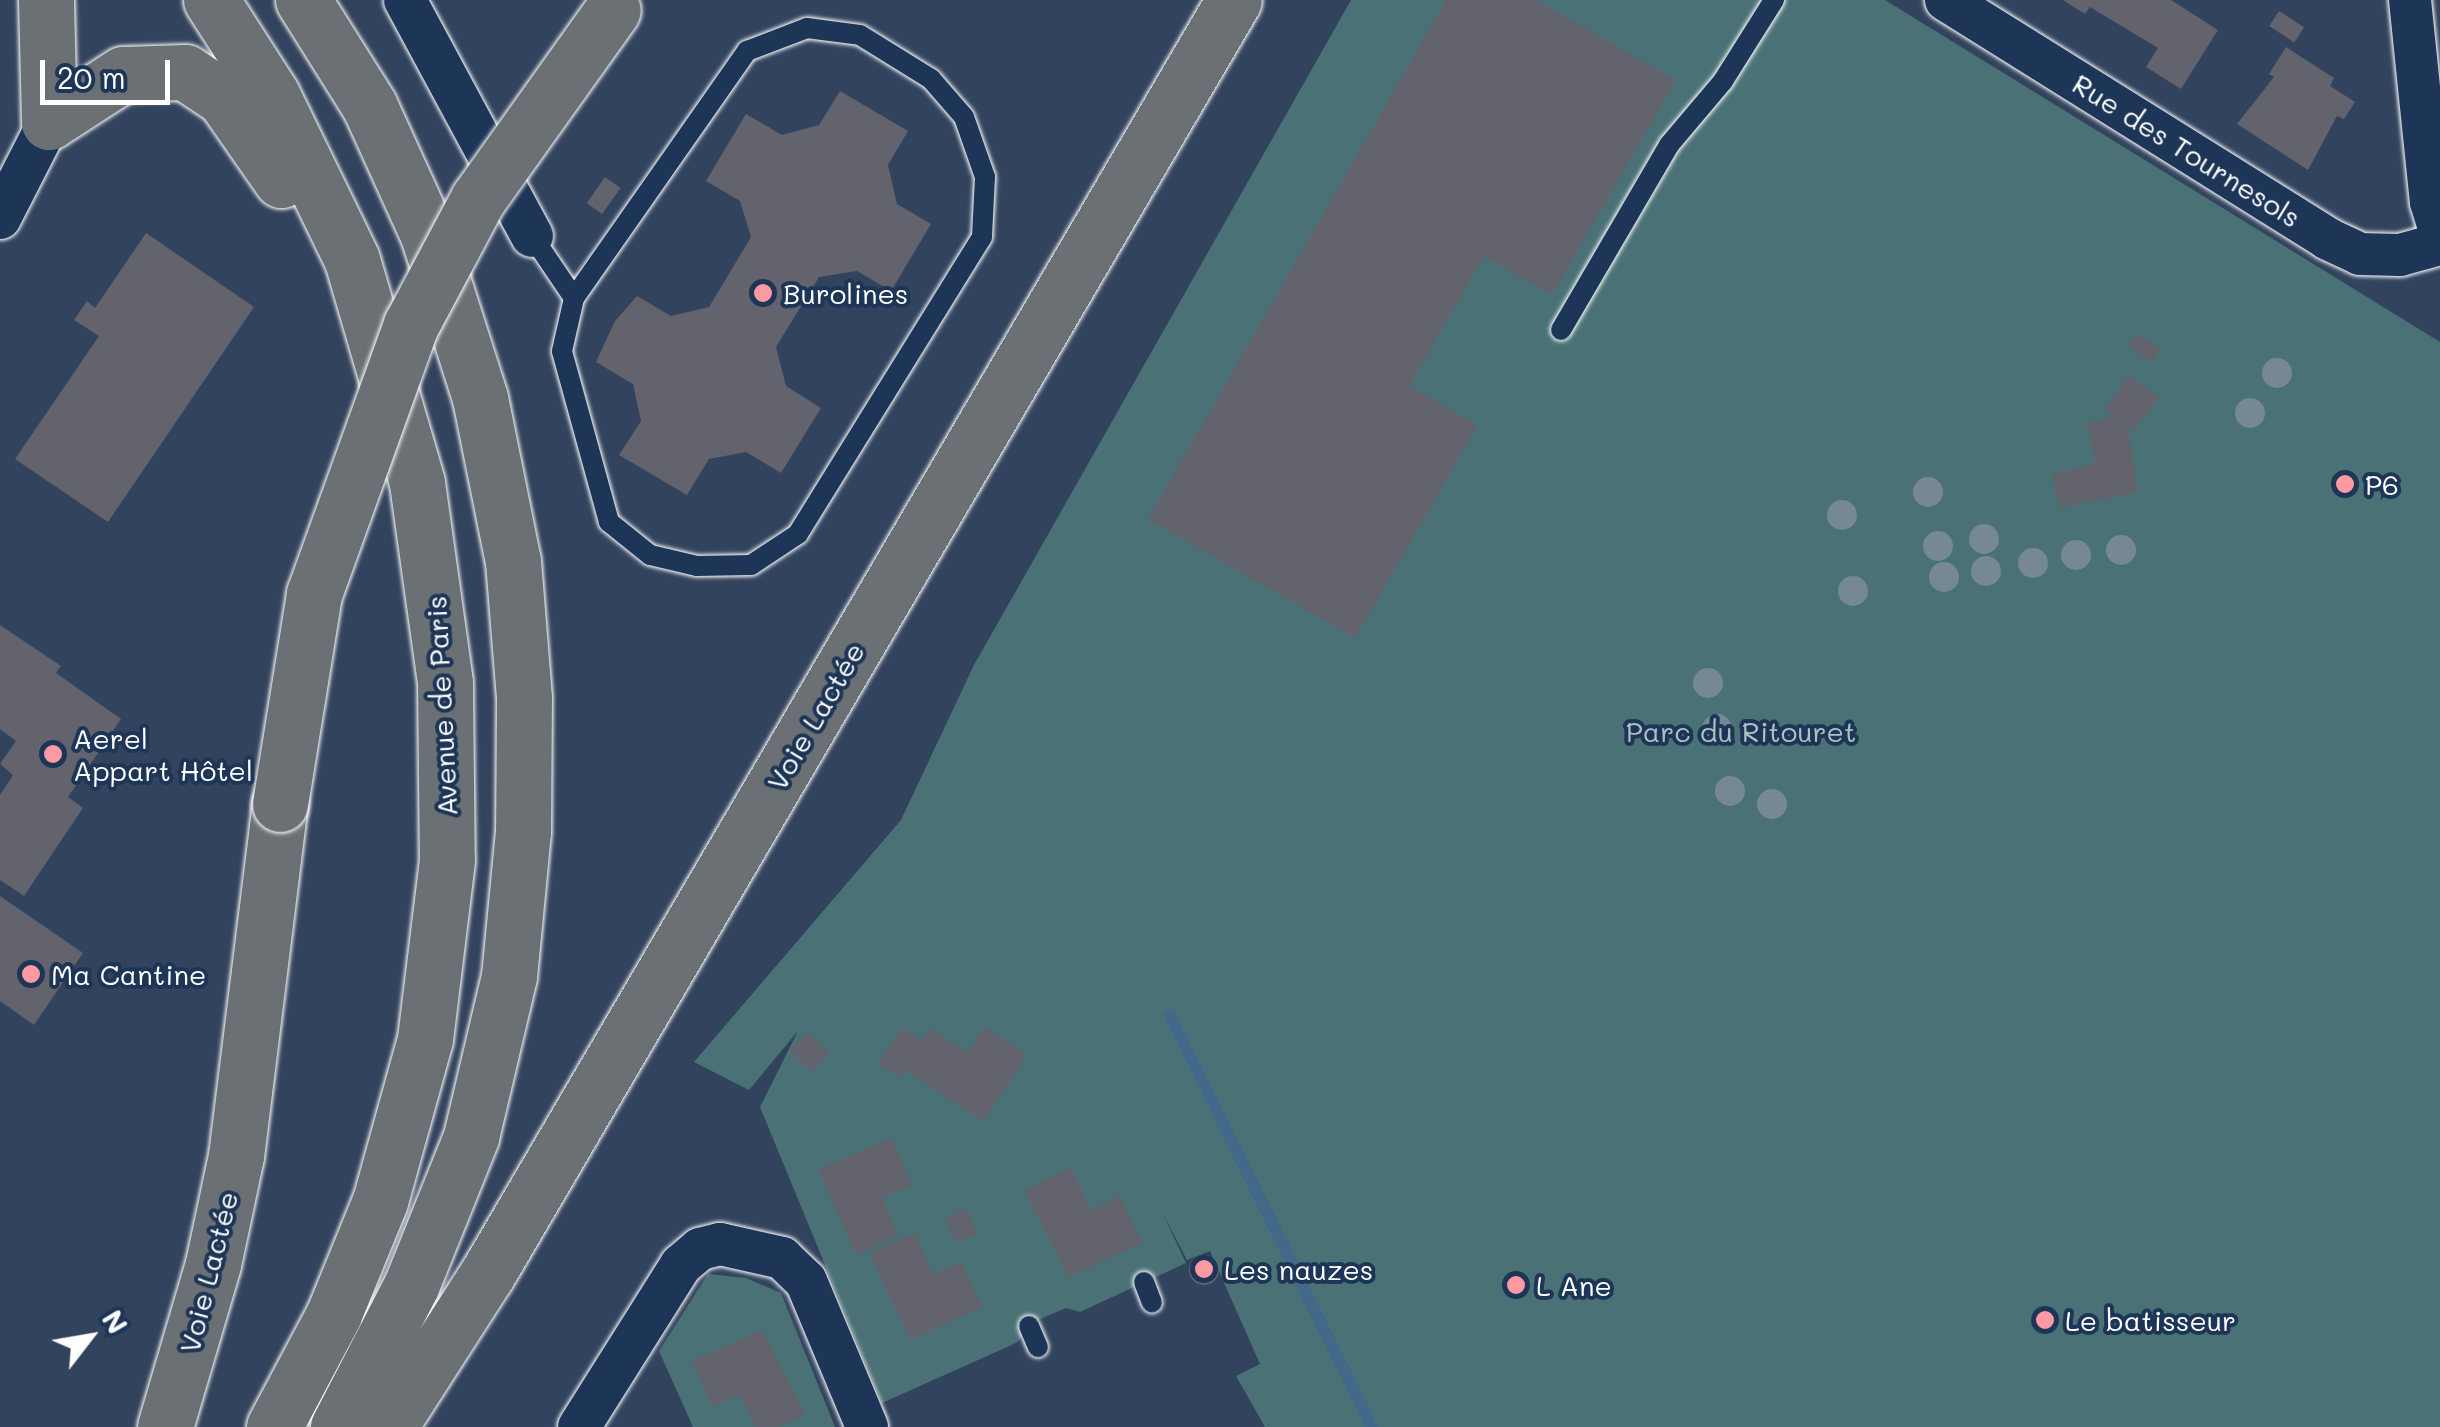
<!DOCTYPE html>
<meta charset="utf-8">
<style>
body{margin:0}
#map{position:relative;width:2440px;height:1427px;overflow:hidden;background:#32435d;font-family:Mali,sans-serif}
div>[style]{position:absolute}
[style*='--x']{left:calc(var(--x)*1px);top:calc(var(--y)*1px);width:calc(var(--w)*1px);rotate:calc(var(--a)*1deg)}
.green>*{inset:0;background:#4a7276}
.stream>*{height:12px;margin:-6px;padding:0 6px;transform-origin:6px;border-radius:6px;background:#43698a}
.building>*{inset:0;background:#62636c;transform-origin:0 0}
.round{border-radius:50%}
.roads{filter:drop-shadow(0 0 2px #fff) drop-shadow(0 0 2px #fff)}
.lane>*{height:20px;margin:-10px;padding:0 10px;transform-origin:10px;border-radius:10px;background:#1d3557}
.street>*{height:42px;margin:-21px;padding:0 21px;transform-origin:21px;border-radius:21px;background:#1d3557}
.primary>*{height:55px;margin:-27.5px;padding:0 27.5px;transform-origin:27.5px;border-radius:27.5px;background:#6b7074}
.highway>*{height:55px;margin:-27.5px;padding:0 27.5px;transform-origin:27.5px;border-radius:27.5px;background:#6b7074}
.bridges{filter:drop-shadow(0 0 2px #fff) drop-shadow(0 0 2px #fff)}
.highway-bridge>*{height:55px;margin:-27.5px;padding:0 27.5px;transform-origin:27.5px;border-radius:27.5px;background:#6b7074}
.trees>*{width:30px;height:30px;margin:-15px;border-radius:50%;background:#768894}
.dots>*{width:28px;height:28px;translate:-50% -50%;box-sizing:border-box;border:5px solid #1d3557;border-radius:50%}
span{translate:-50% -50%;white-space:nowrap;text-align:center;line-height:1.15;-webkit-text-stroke:8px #1d3557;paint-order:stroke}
.street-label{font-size:28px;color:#fff}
.poi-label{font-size:28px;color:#fff}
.left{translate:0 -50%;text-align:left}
.park-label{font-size:28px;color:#aec0c1}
.north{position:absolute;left:40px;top:1287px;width:100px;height:100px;-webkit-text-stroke:8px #1d3557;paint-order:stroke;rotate:59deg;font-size:28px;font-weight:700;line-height:40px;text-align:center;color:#fff}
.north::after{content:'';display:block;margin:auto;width:35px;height:45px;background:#fff;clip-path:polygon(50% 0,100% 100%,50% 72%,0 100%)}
.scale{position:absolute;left:40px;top:60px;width:130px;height:45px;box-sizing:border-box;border:5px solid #fff;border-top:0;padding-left:12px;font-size:30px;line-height:35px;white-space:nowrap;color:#fff;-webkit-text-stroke:8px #1d3557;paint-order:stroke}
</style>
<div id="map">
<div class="green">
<i style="clip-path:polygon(1351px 0,1885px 0,2440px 342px,2440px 1427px,1265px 1427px,1236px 1376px,1260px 1364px,1210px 1251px,1187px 1260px,1162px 1212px,1186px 1263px,1080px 1312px,1066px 1308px,1038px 1320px,1016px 1343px,882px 1403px,760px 1107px,798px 1031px,749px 1090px,694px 1062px,901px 820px,974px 665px)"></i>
<i style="clip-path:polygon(708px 1274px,746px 1278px,781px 1293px,835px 1427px,693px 1427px,659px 1351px)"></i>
</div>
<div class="stream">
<i style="--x:1170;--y:1015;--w:459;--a:63.9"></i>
</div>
<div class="building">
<i style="clip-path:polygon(1446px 0,1536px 0,1676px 80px,1552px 295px,1484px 256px,1409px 386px,1478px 425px,1355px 638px,1148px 519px)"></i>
<i style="clip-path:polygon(2063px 0,2171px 0,2218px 30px,2181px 89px,2146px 67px,2158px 48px,2090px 7px,2085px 14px)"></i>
<i style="left:2279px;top:11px;width:30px;height:18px;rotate:33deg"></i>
<i style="clip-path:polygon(2286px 47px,2334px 78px,2330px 86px,2355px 102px,2344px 119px,2337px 116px,2308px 170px,2237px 124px,2274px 77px,2269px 74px)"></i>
<i style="clip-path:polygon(840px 91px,908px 131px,888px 165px,897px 204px,931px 224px,891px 291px,857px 271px,819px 277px,776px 347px,786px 386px,821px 408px,781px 473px,746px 452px,709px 459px,687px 495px,619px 455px,641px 421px,633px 384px,596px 362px,615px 321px,637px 296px,671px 316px,709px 307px,751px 237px,740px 201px,706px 181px,746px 114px,782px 135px,819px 125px)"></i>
<i style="left:605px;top:177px;width:19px;height:32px;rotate:35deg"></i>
<i style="clip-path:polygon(146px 233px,254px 307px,108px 522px,15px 459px,99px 336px,74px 320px,87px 301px,95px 308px)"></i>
<i style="left:2137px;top:333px;width:29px;height:16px;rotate:34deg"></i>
<i style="clip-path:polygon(2129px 375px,2159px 397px,2134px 431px,2128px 427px,2138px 492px,2059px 508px,2052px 474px,2095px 464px,2087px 423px,2115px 417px,2105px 410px)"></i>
<i style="clip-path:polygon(0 625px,61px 666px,56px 673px,121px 719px,68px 797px,83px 808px,24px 896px,0 880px,0 795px,13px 775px,0 764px,16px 741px,0 729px)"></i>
<i style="clip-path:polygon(0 896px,83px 953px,34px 1025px,0 1001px)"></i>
<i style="clip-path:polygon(985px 1026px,1027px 1055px,983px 1121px,905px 1070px,899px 1077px,878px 1063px,902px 1028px,922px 1041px,931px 1028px,967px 1053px)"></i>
<i style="left:806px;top:1032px;width:31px;height:26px;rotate:40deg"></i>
<i style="clip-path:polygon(891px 1138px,912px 1185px,882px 1198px,899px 1236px,856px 1255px,818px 1170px)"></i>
<i style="clip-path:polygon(1071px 1168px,1091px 1210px,1120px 1196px,1142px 1242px,1069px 1277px,1024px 1191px)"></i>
<i style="left:967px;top:1209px;width:27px;height:24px;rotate:66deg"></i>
<i style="clip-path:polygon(915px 1233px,933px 1274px,962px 1262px,982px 1307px,910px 1340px,869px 1253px)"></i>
<i class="round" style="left:1189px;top:1255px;width:30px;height:30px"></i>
<i style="clip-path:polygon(762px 1330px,806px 1415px,778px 1427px,755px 1427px,740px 1395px,712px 1407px,692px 1361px)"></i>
</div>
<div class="roads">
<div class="lane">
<i style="--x:532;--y:236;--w:75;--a:55.9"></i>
<i style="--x:574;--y:298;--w:302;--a:-55"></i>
<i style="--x:747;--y:51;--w:64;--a:-21"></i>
<i style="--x:807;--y:28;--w:53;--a:7.5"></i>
<i style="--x:860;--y:35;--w:84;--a:31.8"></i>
<i style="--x:931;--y:79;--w:50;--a:49"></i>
<i style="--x:964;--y:117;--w:64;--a:70.7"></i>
<i style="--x:985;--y:177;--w:60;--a:92.9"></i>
<i style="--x:982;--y:237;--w:349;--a:121.8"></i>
<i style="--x:798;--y:534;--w:56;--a:146.6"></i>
<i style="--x:751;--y:565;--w:54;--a:178.9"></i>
<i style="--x:697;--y:566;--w:48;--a:-166.8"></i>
<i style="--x:650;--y:555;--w:53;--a:-141.2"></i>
<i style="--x:609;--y:522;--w:177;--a:-105.4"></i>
<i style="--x:562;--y:351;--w:54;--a:-77.2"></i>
<i style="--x:1561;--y:330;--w:214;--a:-59.7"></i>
<i style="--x:1669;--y:145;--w:84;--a:-49.8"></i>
<i style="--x:1723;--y:81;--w:96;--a:-57.8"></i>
<i style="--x:1144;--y:1282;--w:22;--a:69"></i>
<i style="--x:1029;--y:1326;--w:23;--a:67"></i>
</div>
<div class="street">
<i style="--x:405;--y:0;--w:268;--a:61.7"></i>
<i style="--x:1946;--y:0;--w:451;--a:32"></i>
<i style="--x:2328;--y:239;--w:35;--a:25"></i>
<i style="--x:2360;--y:254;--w:40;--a:1.4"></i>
<i style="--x:2400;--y:255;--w:41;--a:-15.4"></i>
<i style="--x:2410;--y:0;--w:203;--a:84.1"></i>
<i style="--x:2431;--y:202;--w:31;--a:73"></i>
<i style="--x:0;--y:218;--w:108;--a:-63"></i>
<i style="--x:579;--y:1427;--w:191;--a:-57.8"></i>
<i style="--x:681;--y:1265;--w:25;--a:-40"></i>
<i style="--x:700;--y:1249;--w:21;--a:-14"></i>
<i style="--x:720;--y:1244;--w:64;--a:12.7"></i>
<i style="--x:782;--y:1258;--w:33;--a:44"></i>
<i style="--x:806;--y:1281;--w:158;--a:67.3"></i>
</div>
<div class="primary">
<i style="--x:46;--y:0;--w:122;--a:88.6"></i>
</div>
<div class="highway">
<i style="--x:211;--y:0;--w:113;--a:57.3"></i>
<i style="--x:272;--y:95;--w:183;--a:64.1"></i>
<i style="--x:352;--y:260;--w:232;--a:73.7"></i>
<i style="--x:417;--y:483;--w:202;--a:82"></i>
<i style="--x:445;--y:683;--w:177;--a:89.4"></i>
<i style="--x:447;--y:860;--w:180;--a:97"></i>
<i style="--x:425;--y:1039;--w:168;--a:105.5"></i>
<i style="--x:380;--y:1201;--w:122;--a:112.2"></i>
<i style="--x:334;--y:1314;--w:128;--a:118"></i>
<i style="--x:303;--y:0;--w:126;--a:57.9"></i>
<i style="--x:370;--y:107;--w:141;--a:65.6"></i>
<i style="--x:428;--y:235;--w:171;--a:72.3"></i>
<i style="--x:480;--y:398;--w:166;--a:78.6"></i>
<i style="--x:513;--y:561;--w:137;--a:85.4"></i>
<i style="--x:524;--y:698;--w:133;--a:90.4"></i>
<i style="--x:523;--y:831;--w:146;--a:95.5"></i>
<i style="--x:509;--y:976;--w:165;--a:103.3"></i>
<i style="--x:471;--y:1137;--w:158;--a:111.9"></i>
<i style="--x:412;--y:1284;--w:161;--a:117.4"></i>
<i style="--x:49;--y:122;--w:88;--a:-33"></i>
<i style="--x:123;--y:74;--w:62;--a:-1.8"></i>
<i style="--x:185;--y:72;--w:47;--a:33.7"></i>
<i style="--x:224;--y:98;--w:100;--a:55.2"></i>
<i style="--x:165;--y:1427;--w:170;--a:-73.6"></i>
<i style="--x:213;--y:1264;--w:110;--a:-78"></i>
<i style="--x:236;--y:1156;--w:355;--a:-82.9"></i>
<i style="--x:389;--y:1427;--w:183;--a:-57.3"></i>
<i style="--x:488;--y:1273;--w:1475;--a:-59.63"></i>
</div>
</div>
<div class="bridges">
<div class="highway-bridge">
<i style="--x:280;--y:804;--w:213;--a:-80.8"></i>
<i style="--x:314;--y:594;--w:286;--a:-70.2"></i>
<i style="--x:411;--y:325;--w:143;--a:-62"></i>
<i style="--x:478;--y:199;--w:232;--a:-54.5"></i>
</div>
</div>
<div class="trees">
<i style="left:2277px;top:373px"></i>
<i style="left:2250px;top:413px"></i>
<i style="left:1928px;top:492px"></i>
<i style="left:1842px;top:515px"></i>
<i style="left:1984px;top:539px"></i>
<i style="left:1938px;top:546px"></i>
<i style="left:2121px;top:550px"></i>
<i style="left:2076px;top:555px"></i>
<i style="left:2033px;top:563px"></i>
<i style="left:1986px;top:571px"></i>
<i style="left:1944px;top:577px"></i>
<i style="left:1853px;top:591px"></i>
<i style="left:1708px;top:683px"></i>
<i style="left:1717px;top:729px"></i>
<i style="left:1730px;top:791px"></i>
<i style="left:1772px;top:804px"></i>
</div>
<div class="dots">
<i style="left:763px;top:293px;background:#ff9aa2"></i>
<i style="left:2345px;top:484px;background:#ff9aa2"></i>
<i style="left:53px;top:754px;background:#ff9aa2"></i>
<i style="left:31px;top:974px;background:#ff9aa2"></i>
<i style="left:1204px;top:1269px;background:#ff9aa2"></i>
<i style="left:1516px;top:1285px;background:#ff9aa2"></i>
<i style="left:2045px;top:1320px;background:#ff9aa2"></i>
</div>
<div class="street-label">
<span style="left:2187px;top:150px;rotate:32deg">Rue des Tournesols</span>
<span style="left:441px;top:706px;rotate:-93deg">Avenue de Paris</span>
<span style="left:815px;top:716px;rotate:-60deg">Voie Lactée</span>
<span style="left:208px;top:1272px;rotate:-76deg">Voie Lactée</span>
</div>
<div class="poi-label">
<span class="left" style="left:783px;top:293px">Burolines</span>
<span class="left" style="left:2365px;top:484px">P6</span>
<span class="left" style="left:73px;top:754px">Aerel<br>Appart Hôtel</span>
<span class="left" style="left:51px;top:974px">Ma Cantine</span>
<span class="left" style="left:1224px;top:1269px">Les nauzes</span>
<span class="left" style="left:1536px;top:1285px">L Ane</span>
<span class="left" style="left:2065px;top:1320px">Le batisseur</span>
</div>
<div class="park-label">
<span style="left:1741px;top:731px">Parc du Ritouret</span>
</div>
<div class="north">N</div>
<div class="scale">20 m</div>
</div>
